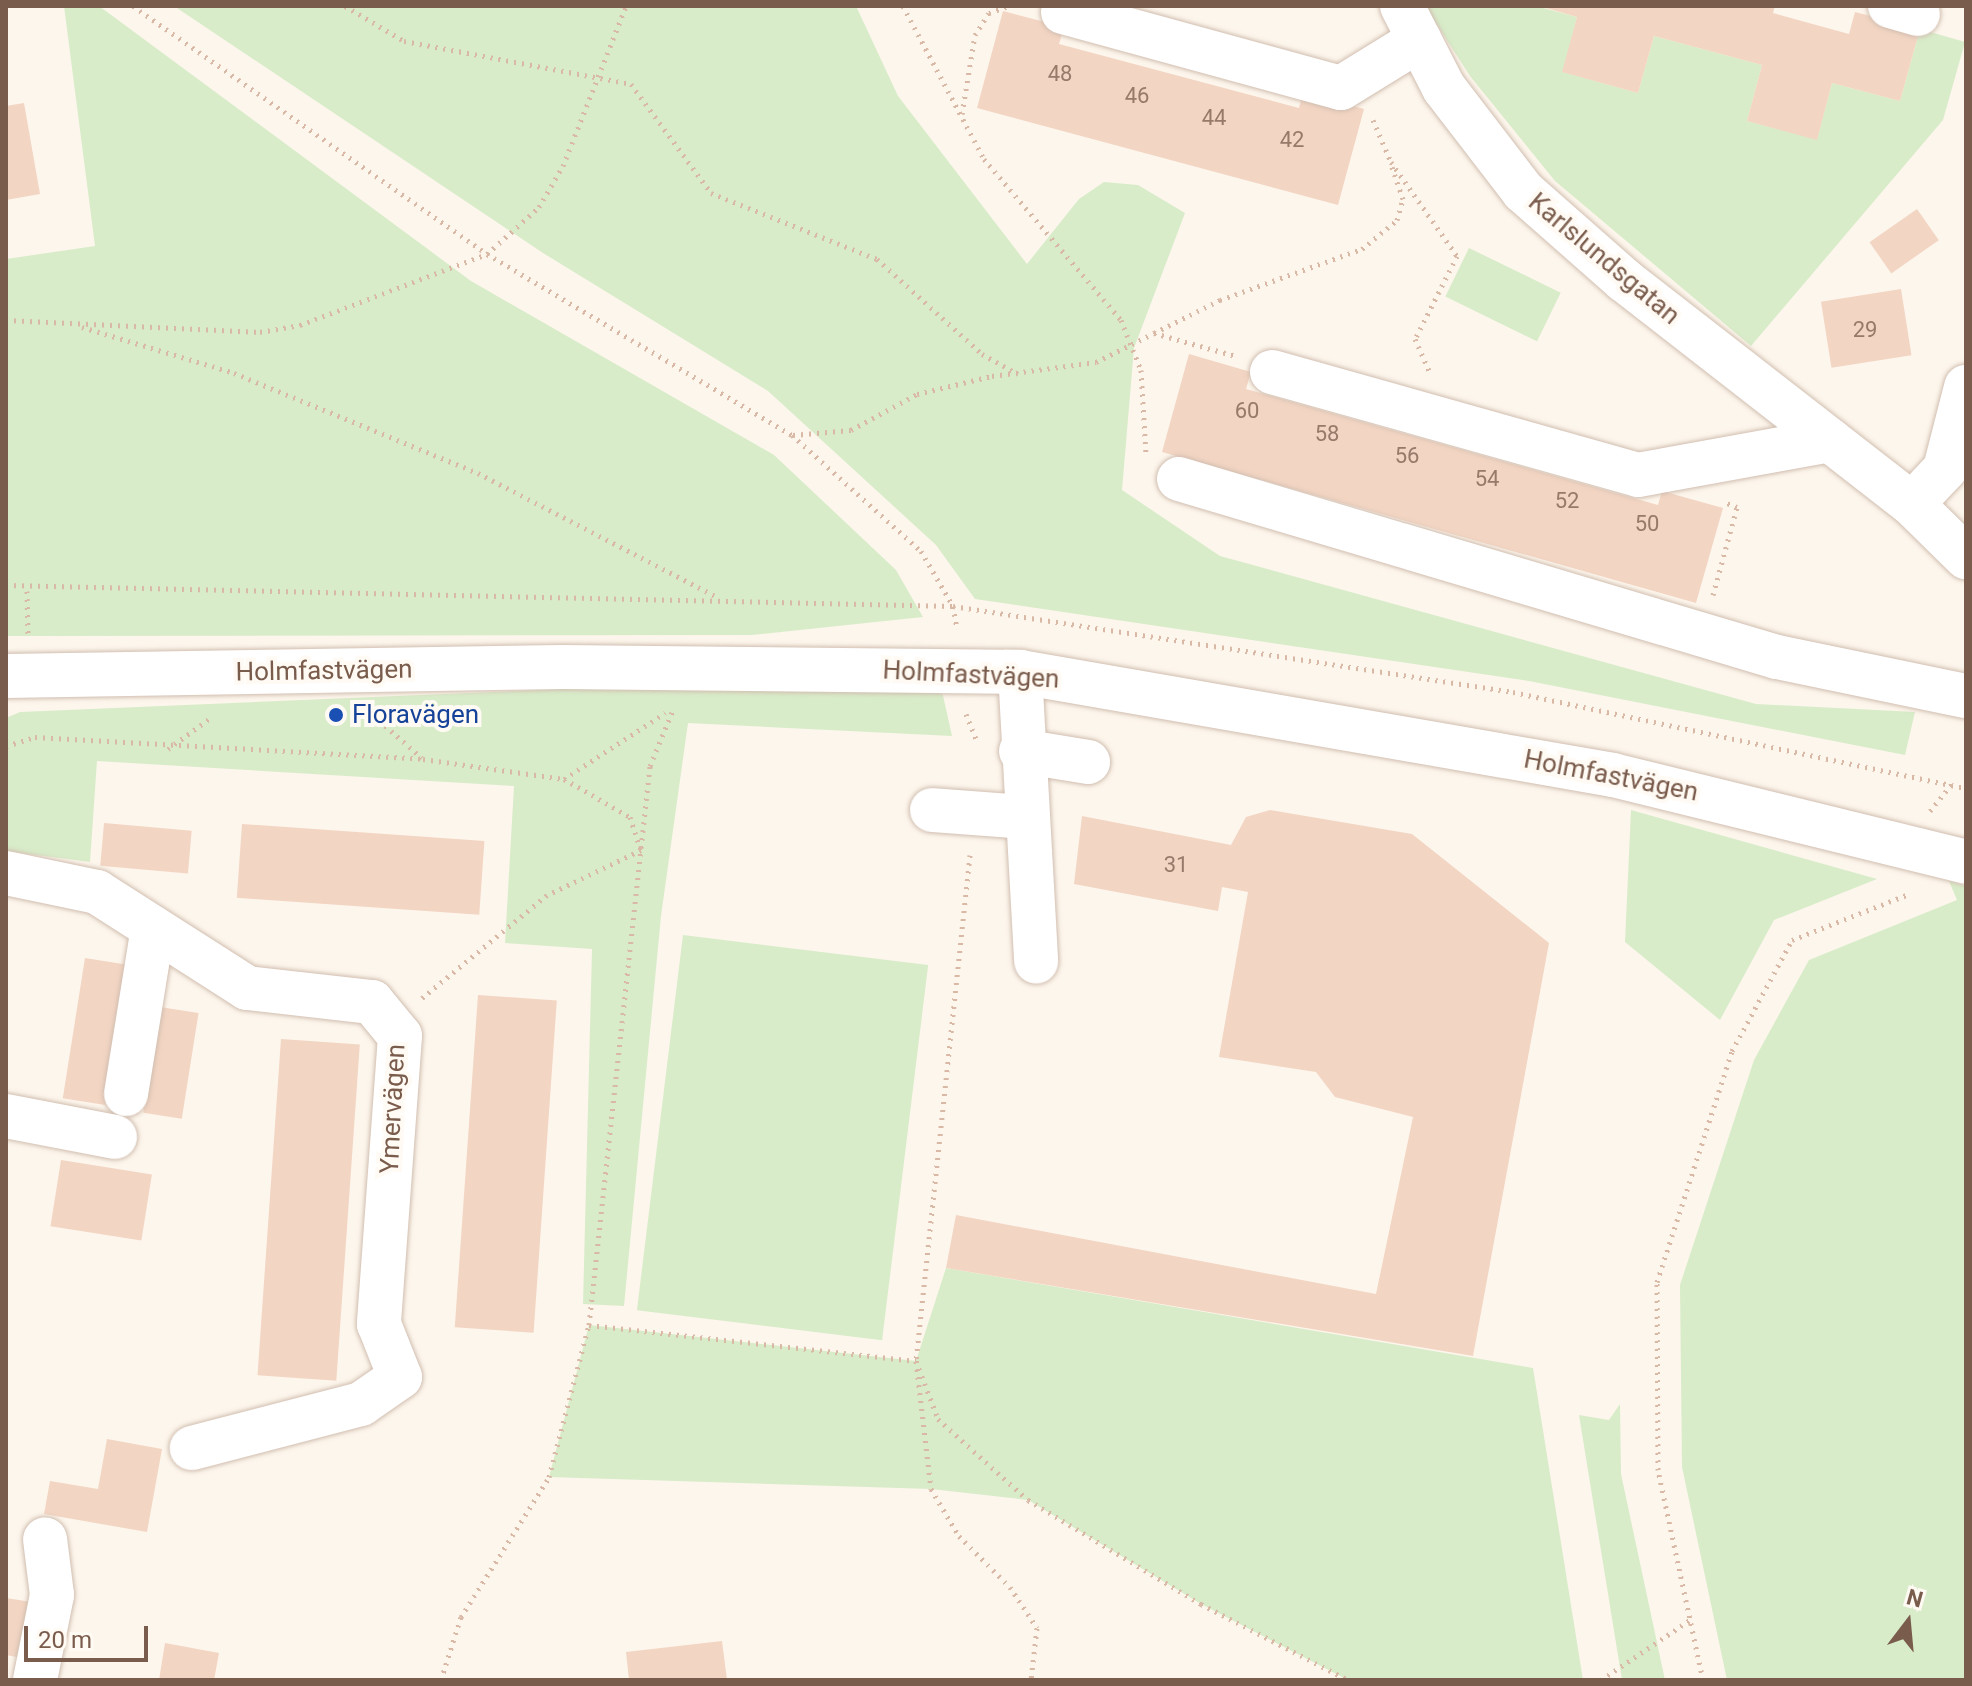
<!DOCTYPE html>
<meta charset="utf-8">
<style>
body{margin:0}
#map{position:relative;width:1972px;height:1686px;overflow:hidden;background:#fdf6ec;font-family:Roboto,sans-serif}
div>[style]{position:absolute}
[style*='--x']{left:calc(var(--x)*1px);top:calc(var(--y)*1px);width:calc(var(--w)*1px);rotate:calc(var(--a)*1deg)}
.green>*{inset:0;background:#d8ecc9;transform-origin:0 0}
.building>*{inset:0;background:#f3d5c3;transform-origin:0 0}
.path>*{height:5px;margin-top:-2.5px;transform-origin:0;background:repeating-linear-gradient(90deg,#d9b8a5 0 2px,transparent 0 8px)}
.roads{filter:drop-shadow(0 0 2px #d1beb0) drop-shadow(0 0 2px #d1beb0)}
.minor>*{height:44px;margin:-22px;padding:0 22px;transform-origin:22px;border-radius:22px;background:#fff}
.dots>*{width:22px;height:22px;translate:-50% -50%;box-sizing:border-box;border:4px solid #fffaf3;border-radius:50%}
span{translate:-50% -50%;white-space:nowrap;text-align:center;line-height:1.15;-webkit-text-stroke:8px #fffaf3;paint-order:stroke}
.number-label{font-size:22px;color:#987a6a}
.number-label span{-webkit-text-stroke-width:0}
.street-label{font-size:26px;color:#7a5c4d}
.transit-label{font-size:26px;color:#164399}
.left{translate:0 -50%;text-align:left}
.frame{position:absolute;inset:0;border:8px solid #7a5c4d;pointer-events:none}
.north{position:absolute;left:1868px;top:1582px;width:80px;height:80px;-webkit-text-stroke:6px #fffaf3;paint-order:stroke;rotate:16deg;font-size:22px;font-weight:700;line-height:32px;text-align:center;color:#7a5c4d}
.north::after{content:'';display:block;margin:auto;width:28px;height:36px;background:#7a5c4d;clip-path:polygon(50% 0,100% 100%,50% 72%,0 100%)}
.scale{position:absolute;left:24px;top:1626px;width:124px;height:36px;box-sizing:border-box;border:4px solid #7a5c4d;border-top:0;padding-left:10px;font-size:24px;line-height:28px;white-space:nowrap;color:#7a5c4d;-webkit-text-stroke:6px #fffaf3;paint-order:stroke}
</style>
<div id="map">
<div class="green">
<i style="clip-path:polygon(64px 6px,99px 6px,471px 281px,774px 455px,896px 570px,923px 617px,752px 635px,6px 636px,6px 259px,95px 246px)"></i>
<i style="clip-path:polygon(174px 6px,856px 6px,898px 96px,1027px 264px,1079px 199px,1104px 182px,1138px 185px,1185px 213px,1134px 348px,1122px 490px,1220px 556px,1756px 704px,1915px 712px,1905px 755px,1529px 681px,975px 599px,936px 545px,768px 391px,543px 253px)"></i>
<i style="clip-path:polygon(1425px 6px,1536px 6px,1577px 17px,1563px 72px,1638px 93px,1654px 36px,1762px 65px,1747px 121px,1817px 139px,1832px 83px,1900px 101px,1920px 29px,1965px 42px,1943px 120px,1751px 346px,1555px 181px,1470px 76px)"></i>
<i style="left:1469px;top:248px;width:102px;height:54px;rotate:26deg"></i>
<i style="clip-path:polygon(562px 689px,942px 691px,952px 736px,688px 723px,661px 916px,624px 1306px,583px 1304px,592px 949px,505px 943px,514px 786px,97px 761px,90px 862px,6px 851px,6px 718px,20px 712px)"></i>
<i style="clip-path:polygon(1631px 810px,1877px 879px,1774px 920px,1720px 1020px,1625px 942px)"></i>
<i style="clip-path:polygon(1949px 881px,1966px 886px,1966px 1680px,1727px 1680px,1682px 1467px,1680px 1285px,1754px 1060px,1809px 960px,1957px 900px)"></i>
<i style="left:683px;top:935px;width:247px;height:378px;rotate:7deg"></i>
<i style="clip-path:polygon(946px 1268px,1533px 1368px,1583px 1680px,1348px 1680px,1201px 1604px,1028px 1500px,931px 1489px,549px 1477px,589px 1325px,916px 1361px)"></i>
<i style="clip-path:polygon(1620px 1404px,1621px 1474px,1665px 1680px,1622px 1680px,1579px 1415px,1609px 1420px)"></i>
</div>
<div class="building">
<i style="clip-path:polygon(1539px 6px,1775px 6px,1773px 13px,1849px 34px,1855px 12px,1920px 29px,1900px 101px,1832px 83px,1817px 140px,1747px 121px,1762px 65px,1654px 36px,1638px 93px,1562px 72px,1577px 17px)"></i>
<i style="clip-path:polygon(1003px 11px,1064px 27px,1059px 44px,1299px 108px,1303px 92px,1364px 109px,1338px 205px,977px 108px)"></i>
<i style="clip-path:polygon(24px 103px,40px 194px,6px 200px,6px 106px)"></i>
<i style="left:1917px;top:209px;width:38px;height:58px;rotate:55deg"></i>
<i style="left:1901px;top:289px;width:67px;height:81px;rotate:81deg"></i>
<i style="clip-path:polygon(1189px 354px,1251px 372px,1246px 389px,1658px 505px,1662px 491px,1723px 508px,1696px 603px,1162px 452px)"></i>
<i style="clip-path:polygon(1270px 810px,1412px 834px,1549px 943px,1473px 1356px,946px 1268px,956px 1215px,1376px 1294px,1413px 1117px,1335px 1097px,1316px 1072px,1219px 1057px,1248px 892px,1222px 887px,1218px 911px,1074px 884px,1082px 816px,1231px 845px,1246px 817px)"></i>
<i style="left:104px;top:823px;width:88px;height:43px;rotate:5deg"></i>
<i style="left:242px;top:824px;width:243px;height:74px;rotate:4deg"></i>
<i style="left:85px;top:958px;width:43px;height:142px;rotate:9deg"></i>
<i style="left:478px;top:995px;width:79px;height:333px;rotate:4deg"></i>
<i style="left:160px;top:1007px;width:39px;height:107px;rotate:9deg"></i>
<i style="left:281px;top:1039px;width:79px;height:337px;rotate:4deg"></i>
<i style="left:61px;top:1160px;width:92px;height:67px;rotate:9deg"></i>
<i style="clip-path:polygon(107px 1439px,162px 1449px,147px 1532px,44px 1514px,50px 1481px,98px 1489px)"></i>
<i style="clip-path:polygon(6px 1598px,32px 1602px,22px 1658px,6px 1655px)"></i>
<i style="clip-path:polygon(722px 1641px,727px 1680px,629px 1680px,626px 1652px)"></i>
<i style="clip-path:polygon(165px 1643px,219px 1653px,214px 1680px,159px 1680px)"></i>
</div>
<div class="path">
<i style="--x:133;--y:6;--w:432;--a:35"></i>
<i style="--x:487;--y:254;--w:355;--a:30.7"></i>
<i style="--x:792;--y:435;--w:173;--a:42"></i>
<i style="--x:921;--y:551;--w:64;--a:59.8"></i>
<i style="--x:953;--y:606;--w:23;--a:80"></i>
<i style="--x:345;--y:6;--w:69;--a:30.7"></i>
<i style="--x:404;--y:41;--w:231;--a:10.7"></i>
<i style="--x:631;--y:84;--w:135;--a:53.7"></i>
<i style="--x:711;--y:193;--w:179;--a:21.7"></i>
<i style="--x:877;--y:259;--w:142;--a:42.1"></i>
<i style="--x:982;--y:354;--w:41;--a:29.1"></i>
<i style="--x:903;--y:6;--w:173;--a:62.1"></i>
<i style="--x:984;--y:159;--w:211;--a:49.6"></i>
<i style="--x:1121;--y:320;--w:54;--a:68.2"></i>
<i style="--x:1141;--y:370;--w:83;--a:86.6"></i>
<i style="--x:962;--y:114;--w:80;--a:-80.7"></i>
<i style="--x:975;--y:35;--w:26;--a:-58"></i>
<i style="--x:989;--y:13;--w:20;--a:-20"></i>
<i style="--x:1373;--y:120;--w:46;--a:66.8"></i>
<i style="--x:1391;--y:162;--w:115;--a:54.9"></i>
<i style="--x:1457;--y:256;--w:93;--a:116.8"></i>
<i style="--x:1415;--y:339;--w:35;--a:66"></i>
<i style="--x:6;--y:320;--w:254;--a:2.7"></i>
<i style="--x:260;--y:332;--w:41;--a:-9.9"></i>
<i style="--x:300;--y:325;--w:200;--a:-20.8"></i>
<i style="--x:487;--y:254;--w:70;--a:-42.1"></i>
<i style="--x:539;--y:207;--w:48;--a:-59.7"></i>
<i style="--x:563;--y:166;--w:172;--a:-68.5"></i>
<i style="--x:82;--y:327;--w:159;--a:16.8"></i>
<i style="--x:234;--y:373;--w:264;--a:22.3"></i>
<i style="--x:478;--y:473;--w:271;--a:27.4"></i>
<i style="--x:1154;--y:333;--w:74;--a:-26.6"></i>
<i style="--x:1220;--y:300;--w:151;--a:-19.8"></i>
<i style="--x:1362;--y:249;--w:45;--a:-39.6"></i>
<i style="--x:1397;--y:220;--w:22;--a:-74"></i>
<i style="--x:1403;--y:199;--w:34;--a:-109"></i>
<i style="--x:793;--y:435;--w:58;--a:-4.9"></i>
<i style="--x:851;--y:430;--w:75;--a:-28.6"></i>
<i style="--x:917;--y:394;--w:77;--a:-13.5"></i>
<i style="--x:992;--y:376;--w:105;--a:-7.7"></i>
<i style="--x:1096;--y:362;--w:65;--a:-26.6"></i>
<i style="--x:1154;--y:333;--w:85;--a:15.7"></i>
<i style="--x:6;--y:585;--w:947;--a:1.27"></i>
<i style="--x:953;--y:606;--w:567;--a:8.73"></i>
<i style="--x:1513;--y:692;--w:463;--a:12"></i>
<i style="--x:27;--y:591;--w:43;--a:88.7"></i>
<i style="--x:1713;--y:595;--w:91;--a:-74.7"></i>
<i style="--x:1737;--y:507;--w:11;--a:-158"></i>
<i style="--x:966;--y:714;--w:29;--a:68"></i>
<i style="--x:373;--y:715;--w:65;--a:41.3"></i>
<i style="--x:6;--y:746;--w:30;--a:-17"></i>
<i style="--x:35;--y:737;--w:389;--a:3.2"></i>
<i style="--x:423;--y:759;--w:142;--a:8.1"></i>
<i style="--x:564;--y:779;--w:76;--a:29.9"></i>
<i style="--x:630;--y:817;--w:35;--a:72"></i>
<i style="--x:641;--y:850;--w:104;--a:154.4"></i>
<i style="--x:547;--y:895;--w:162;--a:140.5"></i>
<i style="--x:168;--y:749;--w:52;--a:-36.4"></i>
<i style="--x:564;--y:779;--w:121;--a:-33.2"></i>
<i style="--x:1930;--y:811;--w:35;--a:-51"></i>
<i style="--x:970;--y:855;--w:509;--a:96.09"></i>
<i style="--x:916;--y:1361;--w:62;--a:69.2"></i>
<i style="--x:938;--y:1419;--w:121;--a:42"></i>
<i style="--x:1028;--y:1500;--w:202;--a:31"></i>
<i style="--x:1201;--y:1604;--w:165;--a:27.3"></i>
<i style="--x:589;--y:1325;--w:329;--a:6.3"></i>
<i style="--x:916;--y:1361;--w:129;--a:83.3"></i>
<i style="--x:931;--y:1489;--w:55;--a:59.2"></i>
<i style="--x:959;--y:1536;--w:72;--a:45"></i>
<i style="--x:1010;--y:1587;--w:49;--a:56.6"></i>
<i style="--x:1037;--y:1628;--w:52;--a:96.6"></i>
<i style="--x:441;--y:1680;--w:66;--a:-72.4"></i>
<i style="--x:461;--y:1617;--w:165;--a:-57.8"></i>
<i style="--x:549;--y:1477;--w:157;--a:-75.3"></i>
<i style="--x:589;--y:1325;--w:562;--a:-83.77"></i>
<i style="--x:650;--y:766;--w:61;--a:-67.7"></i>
<i style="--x:1601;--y:1680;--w:107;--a:-34"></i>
<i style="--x:1703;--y:1680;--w:215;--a:-102.1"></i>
<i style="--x:1658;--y:1470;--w:188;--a:-90.3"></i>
<i style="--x:1657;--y:1282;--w:243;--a:-72"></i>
<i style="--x:1732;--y:1051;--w:126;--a:-61.6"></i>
<i style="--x:1792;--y:940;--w:126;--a:-21.5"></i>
</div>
<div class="roads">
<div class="minor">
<i style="--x:1402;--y:6;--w:92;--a:62.9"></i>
<i style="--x:1444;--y:88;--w:130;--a:52.5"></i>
<i style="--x:1523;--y:191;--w:135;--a:41.4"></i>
<i style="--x:1624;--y:280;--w:365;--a:37.9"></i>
<i style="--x:1912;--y:504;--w:76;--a:44.5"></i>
<i style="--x:1890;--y:6;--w:29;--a:16"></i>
<i style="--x:1063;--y:12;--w:288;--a:15.3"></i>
<i style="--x:1341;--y:88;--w:92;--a:-31.6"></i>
<i style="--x:1272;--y:372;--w:380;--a:15.7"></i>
<i style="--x:1638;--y:475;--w:195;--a:-10.3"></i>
<i style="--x:1179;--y:479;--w:624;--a:16.58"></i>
<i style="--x:1777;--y:657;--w:193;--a:11.7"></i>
<i style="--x:1912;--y:504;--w:48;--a:-46.7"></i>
<i style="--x:1945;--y:469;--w:85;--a:-75.6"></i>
<i style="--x:1020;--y:672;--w:290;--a:86.8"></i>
<i style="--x:6;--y:676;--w:556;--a:-0.93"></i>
<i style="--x:562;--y:667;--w:458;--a:0.6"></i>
<i style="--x:1020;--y:672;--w:602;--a:9.85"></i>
<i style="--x:1613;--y:775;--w:364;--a:13.8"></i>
<i style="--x:1021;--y:751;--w:68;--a:9.3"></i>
<i style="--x:932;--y:810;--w:93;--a:4.3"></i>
<i style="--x:6;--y:873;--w:93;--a:11.8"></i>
<i style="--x:97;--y:892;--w:178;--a:32.6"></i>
<i style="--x:247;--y:988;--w:126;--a:6.4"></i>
<i style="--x:372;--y:1002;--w:44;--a:50.5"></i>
<i style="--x:400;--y:1036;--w:289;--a:94.2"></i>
<i style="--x:379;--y:1324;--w:57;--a:68.4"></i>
<i style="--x:400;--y:1377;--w:47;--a:145.3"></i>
<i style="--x:361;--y:1404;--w:175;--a:165.4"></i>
<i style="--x:126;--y:1094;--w:168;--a:-80.8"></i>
<i style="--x:6;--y:1116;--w:111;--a:10.9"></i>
<i style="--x:35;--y:1680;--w:87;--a:-78.7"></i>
<i style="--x:52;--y:1595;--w:56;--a:-97.1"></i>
</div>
</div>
<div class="dots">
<i style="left:336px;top:715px;background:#1a4fb4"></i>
</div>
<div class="number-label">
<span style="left:1060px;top:74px">48</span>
<span style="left:1137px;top:96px">46</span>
<span style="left:1214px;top:118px">44</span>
<span style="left:1292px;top:140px">42</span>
<span style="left:1865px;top:330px">29</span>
<span style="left:1247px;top:411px">60</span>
<span style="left:1327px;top:434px">58</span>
<span style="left:1407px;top:456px">56</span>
<span style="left:1487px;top:479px">54</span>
<span style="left:1567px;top:501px">52</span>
<span style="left:1647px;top:524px">50</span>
<span style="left:1176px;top:865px">31</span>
</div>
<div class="street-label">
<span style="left:1604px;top:259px;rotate:40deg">Karlslundsgatan</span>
<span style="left:324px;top:671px;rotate:-1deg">Holmfastvägen</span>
<span style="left:971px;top:675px;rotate:3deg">Holmfastvägen</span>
<span style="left:1611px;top:776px;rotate:11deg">Holmfastvägen</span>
<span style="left:393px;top:1109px;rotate:-87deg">Ymervägen</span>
</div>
<div class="transit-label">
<span class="left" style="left:352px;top:715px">Floravägen</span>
</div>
<div class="frame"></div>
<div class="north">N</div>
<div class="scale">20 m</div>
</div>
